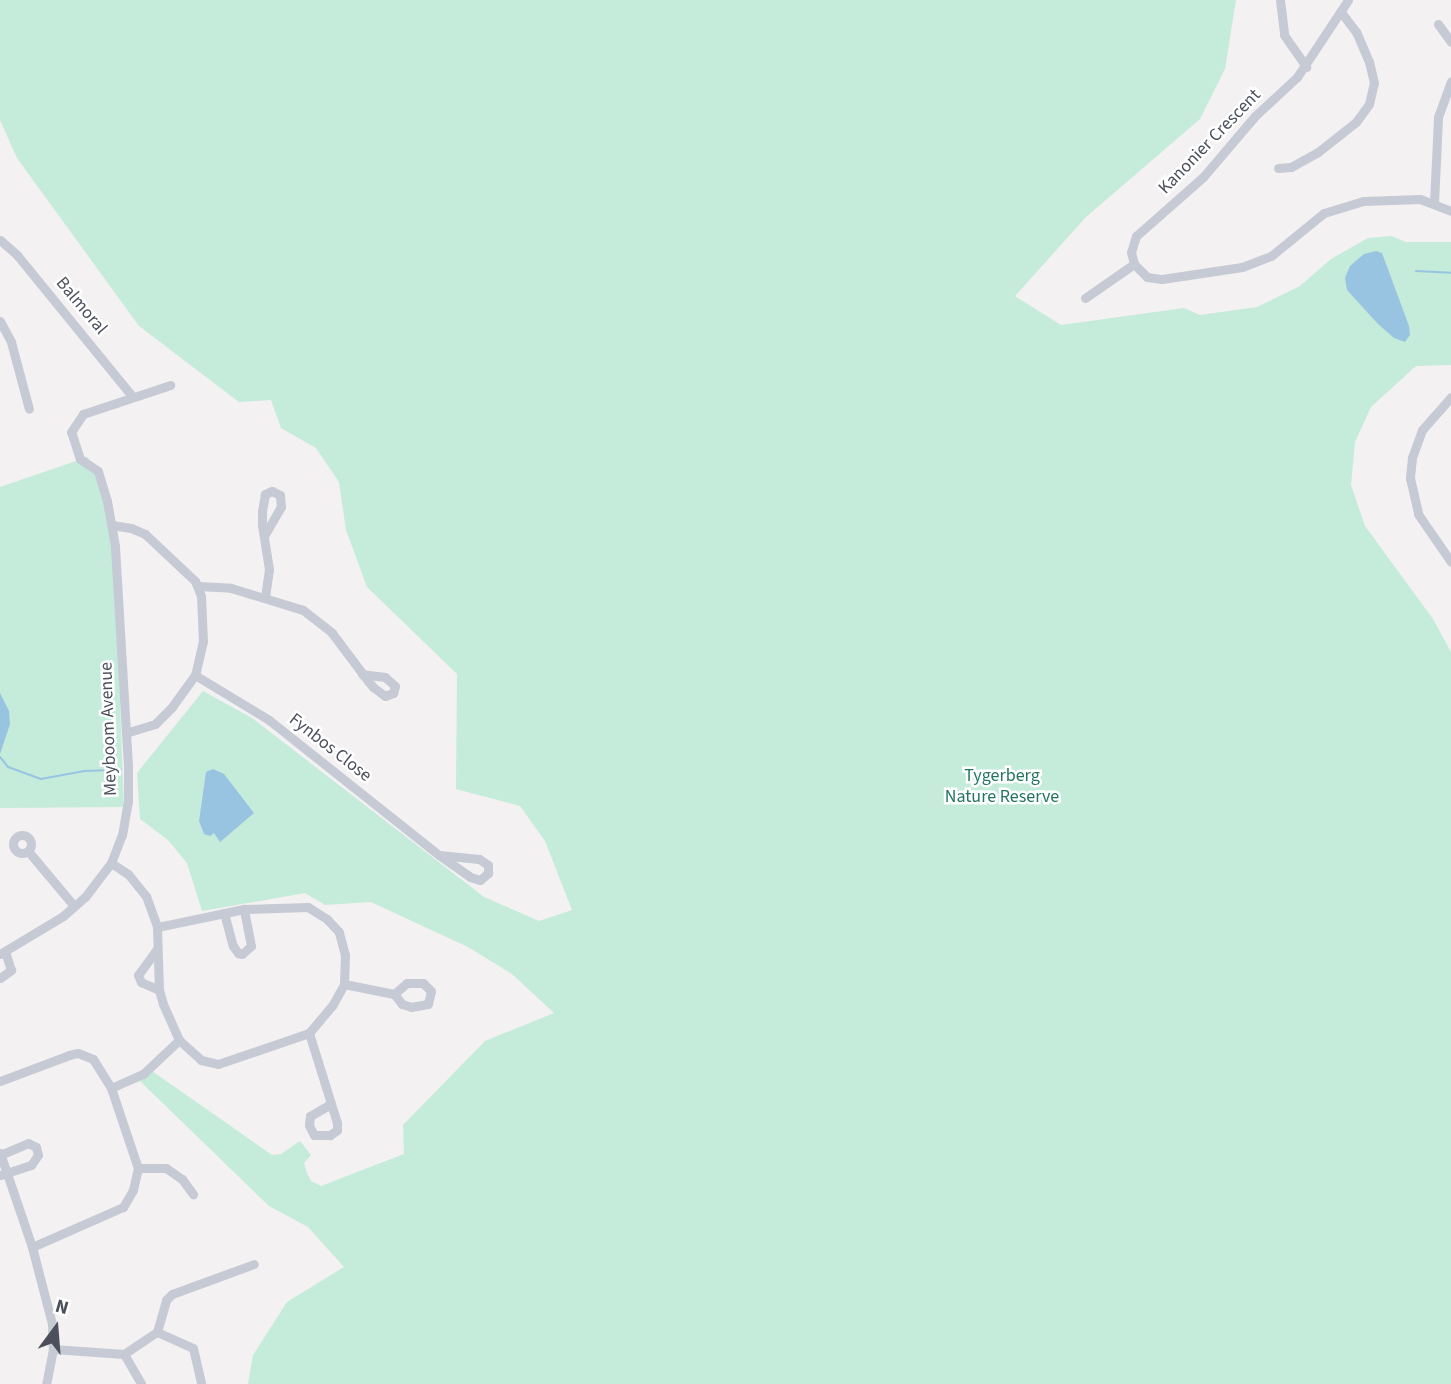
<!DOCTYPE html>
<style>
body{margin:0}
#map{position:relative;width:1451px;height:1384px;overflow:hidden;background:#f3f1f1;font-family:"Source Sans 3",sans-serif}
div>[style]{position:absolute}
[style*='--x']{left:calc(var(--x)*1px);top:calc(var(--y)*1px);width:calc(var(--w)*1px);rotate:calc(var(--a)*1deg)}
.green>*{inset:0;background:#c5ebdb}
.water>*{inset:0;background:#98c4e2}
.stream>*{height:2px;margin:-1px;padding:0 1px;transform-origin:1px;border-radius:1px;background:#98c4e2}
.minor>*{height:9px;margin:-4.5px;padding:0 4.5px;transform-origin:4.5px;border-radius:4.5px;background:#c6cad4}
.minor>.ring{margin:-4.5px;padding:0;box-sizing:content-box;background:none;border:9px solid #c6cad4;border-radius:50%}
span{translate:-50% -50%;white-space:nowrap;text-align:center;line-height:1.15;-webkit-text-stroke:5px #fff;paint-order:stroke}
.street-label{font-size:18px;color:#4b505c}
.park-label{font-size:18px;color:#23765d}
.north{position:absolute;left:21px;top:1293px;width:70px;height:70px;-webkit-text-stroke:5px #fff;paint-order:stroke;rotate:16deg;font-size:19px;font-weight:700;line-height:28px;text-align:center;color:#4b505c}
.north::after{content:'';display:block;margin:auto;width:24px;height:32px;background:#4b505c;clip-path:polygon(50% 0,100% 100%,50% 72%,0 100%)}
</style>
<div id="map">
<div class="green">
<i style="clip-path:polygon(0 0,1236px 0,1225px 69px,1200px 119px,1086px 217px,1015px 296px,1061px 325px,1184px 308px,1200px 315px,1257px 307px,1300px 286px,1331px 259px,1368px 238px,1391px 236px,1406px 242px,1451px 242px,1451px 365px,1416px 366px,1371px 407px,1355px 442px,1351px 485px,1365px 526px,1433px 619px,1451px 652px,1451px 1384px,248px 1384px,253px 1355px,287px 1302px,344px 1267px,308px 1227px,269px 1206px,140px 1081px,152px 1071px,272px 1155px,281px 1154px,300px 1141px,311px 1155px,304px 1163px,307px 1173px,311px 1181px,321px 1186px,404px 1154px,403px 1125px,485px 1041px,554px 1013px,512px 974px,468px 947px,371px 902px,325px 905px,305px 893px,202px 911px,187px 863px,168px 840px,140px 819px,137px 773px,203px 691px,252px 718px,484px 897px,539px 921px,572px 910px,545px 841px,520px 806px,456px 789px,457px 674px,367px 587px,346px 530px,339px 482px,316px 448px,281px 428px,271px 400px,239px 402px,139px 326px,17px 158px,0 120px)"></i>
<i style="clip-path:polygon(88px 457px,105px 501px,115px 572px,124px 807px,0 808px,0 487px)"></i>
</div>
<div class="water">
<i style="clip-path:polygon(1376px 251px,1382px 253px,1409px 326px,1410px 335px,1405px 342px,1394px 338px,1378px 324px,1347px 290px,1345px 278px,1350px 266px,1364px 254px)"></i>
<i style="clip-path:polygon(0 693px,9px 711px,10px 724px,0 754px)"></i>
<i style="clip-path:polygon(213px 769px,224px 774px,254px 813px,220px 842px,214px 833px,210px 836px,204px 834px,199px 821px,206px 772px)"></i>
</div>
<div class="stream">
<i style="--x:1416;--y:271;--w:35;--a:3"></i>
<i style="--x:0;--y:757;--w:13;--a:51"></i>
<i style="--x:8;--y:767;--w:35;--a:20"></i>
<i style="--x:41;--y:779;--w:44;--a:-10.5"></i>
<i style="--x:84;--y:771;--w:37;--a:-2"></i>
</div>
<div class="minor">
<i style="--x:1280;--y:0;--w:35;--a:83"></i>
<i style="--x:1284;--y:35;--w:39;--a:55"></i>
<i style="--x:1348;--y:0;--w:92;--a:123.5"></i>
<i style="--x:1297;--y:77;--w:57;--a:137.1"></i>
<i style="--x:1255;--y:116;--w:80;--a:130.4"></i>
<i style="--x:1203;--y:177;--w:89;--a:138.6"></i>
<i style="--x:1136;--y:236;--w:17;--a:107"></i>
<i style="--x:1131;--y:252;--w:12;--a:76"></i>
<i style="--x:1134;--y:264;--w:18;--a:45"></i>
<i style="--x:1147;--y:277;--w:15;--a:8"></i>
<i style="--x:1162;--y:279;--w:81;--a:-8.5"></i>
<i style="--x:1242;--y:267;--w:31;--a:-21"></i>
<i style="--x:1271;--y:256;--w:68;--a:-39.1"></i>
<i style="--x:1324;--y:213;--w:41;--a:-17.1"></i>
<i style="--x:1363;--y:201;--w:57;--a:-2"></i>
<i style="--x:1420;--y:199;--w:33;--a:21"></i>
<i style="--x:1438;--y:24;--w:22;--a:54"></i>
<i style="--x:1278;--y:168;--w:13;--a:-4"></i>
<i style="--x:1291;--y:167;--w:31;--a:-29"></i>
<i style="--x:1318;--y:152;--w:48;--a:-38.3"></i>
<i style="--x:1356;--y:122;--w:22;--a:-54"></i>
<i style="--x:1369;--y:104;--w:22;--a:-77"></i>
<i style="--x:1374;--y:83;--w:22;--a:-103"></i>
<i style="--x:1369;--y:62;--w:33;--a:-113"></i>
<i style="--x:1356;--y:32;--w:26;--a:-127"></i>
<i style="--x:1434;--y:203;--w:86;--a:-87.3"></i>
<i style="--x:1438;--y:117;--w:38;--a:-70"></i>
<i style="--x:0;--y:240;--w:23;--a:41"></i>
<i style="--x:17;--y:255;--w:183;--a:50.8"></i>
<i style="--x:1085;--y:298;--w:60;--a:-34.8"></i>
<i style="--x:0;--y:321;--w:24;--a:62"></i>
<i style="--x:11;--y:342;--w:69;--a:75"></i>
<i style="--x:1451;--y:397;--w:44;--a:131.3"></i>
<i style="--x:1422;--y:430;--w:30;--a:110"></i>
<i style="--x:1412;--y:458;--w:20;--a:96"></i>
<i style="--x:1410;--y:478;--w:37;--a:77"></i>
<i style="--x:1418;--y:514;--w:58;--a:55.5"></i>
<i style="--x:112;--y:525;--w:19;--a:9"></i>
<i style="--x:131;--y:528;--w:15;--a:23"></i>
<i style="--x:145;--y:534;--w:69;--a:43.2"></i>
<i style="--x:195;--y:581;--w:16;--a:68"></i>
<i style="--x:201;--y:596;--w:45;--a:87.5"></i>
<i style="--x:203;--y:641;--w:35;--a:103"></i>
<i style="--x:195;--y:675;--w:39;--a:126"></i>
<i style="--x:172;--y:707;--w:24;--a:135"></i>
<i style="--x:155;--y:724;--w:30;--a:163"></i>
<i style="--x:264;--y:536;--w:34;--a:-60"></i>
<i style="--x:281;--y:507;--w:12;--a:-95"></i>
<i style="--x:280;--y:495;--w:9;--a:-153"></i>
<i style="--x:272;--y:491;--w:8;--a:157"></i>
<i style="--x:265;--y:494;--w:17;--a:100"></i>
<i style="--x:262;--y:511;--w:14;--a:90"></i>
<i style="--x:262;--y:525;--w:45;--a:81"></i>
<i style="--x:269;--y:569;--w:28;--a:98"></i>
<i style="--x:198;--y:586;--w:33;--a:3"></i>
<i style="--x:231;--y:588;--w:75;--a:17"></i>
<i style="--x:303;--y:610;--w:37;--a:38"></i>
<i style="--x:332;--y:633;--w:60;--a:53.1"></i>
<i style="--x:368;--y:681;--w:8;--a:50"></i>
<i style="--x:373;--y:687;--w:15;--a:37"></i>
<i style="--x:385;--y:696;--w:9;--a:-21"></i>
<i style="--x:393;--y:693;--w:7;--a:-74"></i>
<i style="--x:395;--y:686;--w:13;--a:-138"></i>
<i style="--x:385;--y:677;--w:23;--a:-173"></i>
<i style="--x:195;--y:675;--w:87;--a:31.3"></i>
<i style="--x:269;--y:720;--w:217;--a:38.5"></i>
<i style="--x:439;--y:855;--w:38;--a:35"></i>
<i style="--x:470;--y:877;--w:10;--a:17"></i>
<i style="--x:480;--y:880;--w:11;--a:-41"></i>
<i style="--x:488;--y:873;--w:8;--a:-90"></i>
<i style="--x:488;--y:865;--w:11;--a:-146"></i>
<i style="--x:479;--y:859;--w:40;--a:-174.3"></i>
<i class="ring" style="left:13px;top:835px;width:9px;height:9px"></i>
<i style="--x:28;--y:851;--w:72;--a:50.1"></i>
<i style="--x:111;--y:863;--w:20;--a:33"></i>
<i style="--x:128;--y:874;--w:28;--a:51"></i>
<i style="--x:146;--y:896;--w:33;--a:70"></i>
<i style="--x:157;--y:927;--w:63;--a:88.2"></i>
<i style="--x:159;--y:990;--w:15;--a:74"></i>
<i style="--x:163;--y:1004;--w:39;--a:66"></i>
<i style="--x:179;--y:1040;--w:30;--a:42"></i>
<i style="--x:201;--y:1060;--w:17;--a:13"></i>
<i style="--x:218;--y:1064;--w:96;--a:-18.8"></i>
<i style="--x:309;--y:1033;--w:35;--a:-50"></i>
<i style="--x:332;--y:1006;--w:25;--a:-61"></i>
<i style="--x:344;--y:984;--w:29;--a:-88"></i>
<i style="--x:345;--y:955;--w:24;--a:-105"></i>
<i style="--x:339;--y:932;--w:18;--a:-133"></i>
<i style="--x:327;--y:919;--w:22;--a:-148"></i>
<i style="--x:308;--y:907;--w:64;--a:178.2"></i>
<i style="--x:244;--y:909;--w:89;--a:168.3"></i>
<i style="--x:224;--y:913;--w:34;--a:75"></i>
<i style="--x:233;--y:946;--w:9;--a:54"></i>
<i style="--x:238;--y:953;--w:4;--a:14"></i>
<i style="--x:242;--y:954;--w:12;--a:-42"></i>
<i style="--x:251;--y:946;--w:38;--a:-101"></i>
<i style="--x:157;--y:949;--w:32;--a:126"></i>
<i style="--x:138;--y:975;--w:8;--a:67"></i>
<i style="--x:141;--y:982;--w:20;--a:24"></i>
<i style="--x:0;--y:954;--w:74;--a:-31.1"></i>
<i style="--x:63;--y:916;--w:29;--a:-41"></i>
<i style="--x:85;--y:897;--w:43;--a:-52.6"></i>
<i style="--x:111;--y:863;--w:30;--a:-69"></i>
<i style="--x:122;--y:835;--w:34;--a:-80"></i>
<i style="--x:128;--y:802;--w:36;--a:-90"></i>
<i style="--x:128;--y:766;--w:220;--a:-93.4"></i>
<i style="--x:115;--y:546;--w:46;--a:-100.1"></i>
<i style="--x:107;--y:501;--w:31;--a:-107"></i>
<i style="--x:98;--y:471;--w:22;--a:-146"></i>
<i style="--x:80;--y:459;--w:28;--a:-108"></i>
<i style="--x:71;--y:432;--w:22;--a:-56"></i>
<i style="--x:83;--y:414;--w:92;--a:-18.4"></i>
<i style="--x:0;--y:978;--w:14;--a:-36"></i>
<i style="--x:11;--y:970;--w:19;--a:-108"></i>
<i style="--x:344;--y:984;--w:51;--a:11.3"></i>
<i style="--x:394;--y:994;--w:13;--a:51"></i>
<i style="--x:402;--y:1004;--w:9;--a:18"></i>
<i style="--x:411;--y:1007;--w:17;--a:-10"></i>
<i style="--x:428;--y:1004;--w:13;--a:-77"></i>
<i style="--x:431;--y:991;--w:11;--a:-135"></i>
<i style="--x:423;--y:983;--w:16;--a:180"></i>
<i style="--x:407;--y:983;--w:17;--a:140"></i>
<i style="--x:309;--y:1033;--w:94;--a:72.7"></i>
<i style="--x:337;--y:1123;--w:7;--a:90"></i>
<i style="--x:337;--y:1130;--w:9;--a:144"></i>
<i style="--x:330;--y:1135;--w:16;--a:180"></i>
<i style="--x:314;--y:1135;--w:11;--a:-117"></i>
<i style="--x:309;--y:1125;--w:9;--a:-84"></i>
<i style="--x:310;--y:1116;--w:24;--a:-30"></i>
<i style="--x:0;--y:1081;--w:74;--a:-20.6"></i>
<i style="--x:69;--y:1055;--w:9;--a:-13"></i>
<i style="--x:78;--y:1053;--w:16;--a:22"></i>
<i style="--x:93;--y:1059;--w:34;--a:58"></i>
<i style="--x:111;--y:1088;--w:84;--a:71.4"></i>
<i style="--x:138;--y:1168;--w:23;--a:103"></i>
<i style="--x:133;--y:1190;--w:20;--a:120"></i>
<i style="--x:123;--y:1207;--w:99;--a:156.3"></i>
<i style="--x:111;--y:1088;--w:35;--a:-24"></i>
<i style="--x:143;--y:1074;--w:50;--a:-43.4"></i>
<i style="--x:0;--y:1153;--w:99;--a:71.2"></i>
<i style="--x:32;--y:1247;--w:80;--a:75.4"></i>
<i style="--x:52;--y:1324;--w:25;--a:88"></i>
<i style="--x:53;--y:1349;--w:36;--a:101"></i>
<i style="--x:0;--y:1155;--w:30;--a:-23"></i>
<i style="--x:28;--y:1143;--w:9;--a:27"></i>
<i style="--x:36;--y:1147;--w:8;--a:76"></i>
<i style="--x:38;--y:1155;--w:12;--a:125"></i>
<i style="--x:31;--y:1165;--w:33;--a:162"></i>
<i style="--x:138;--y:1168;--w:28;--a:0"></i>
<i style="--x:166;--y:1168;--w:19;--a:35"></i>
<i style="--x:182;--y:1179;--w:19;--a:54"></i>
<i style="--x:157;--y:1332;--w:33;--a:-74"></i>
<i style="--x:166;--y:1300;--w:8;--a:-45"></i>
<i style="--x:172;--y:1294;--w:87;--a:-20.1"></i>
<i style="--x:157;--y:1332;--w:39;--a:24"></i>
<i style="--x:193;--y:1348;--w:37;--a:77"></i>
<i style="--x:53;--y:1349;--w:71;--a:4"></i>
<i style="--x:124;--y:1354;--w:34;--a:60"></i>
<i style="--x:124;--y:1354;--w:40;--a:-34"></i>
</div>
<div class="street-label">
<span style="left:1210px;top:142px;rotate:-46deg">Kanonier Crescent</span>
<span style="left:81px;top:306px;rotate:50deg">Balmoral</span>
<span style="left:109px;top:729px;rotate:-92deg">Meyboom Avenue</span>
<span style="left:330px;top:748px;rotate:38deg">Fynbos Close</span>
</div>
<div class="park-label">
<span style="left:1002px;top:787px">Tygerberg<br>Nature Reserve</span>
</div>
<div class="north">N</div>
</div>
